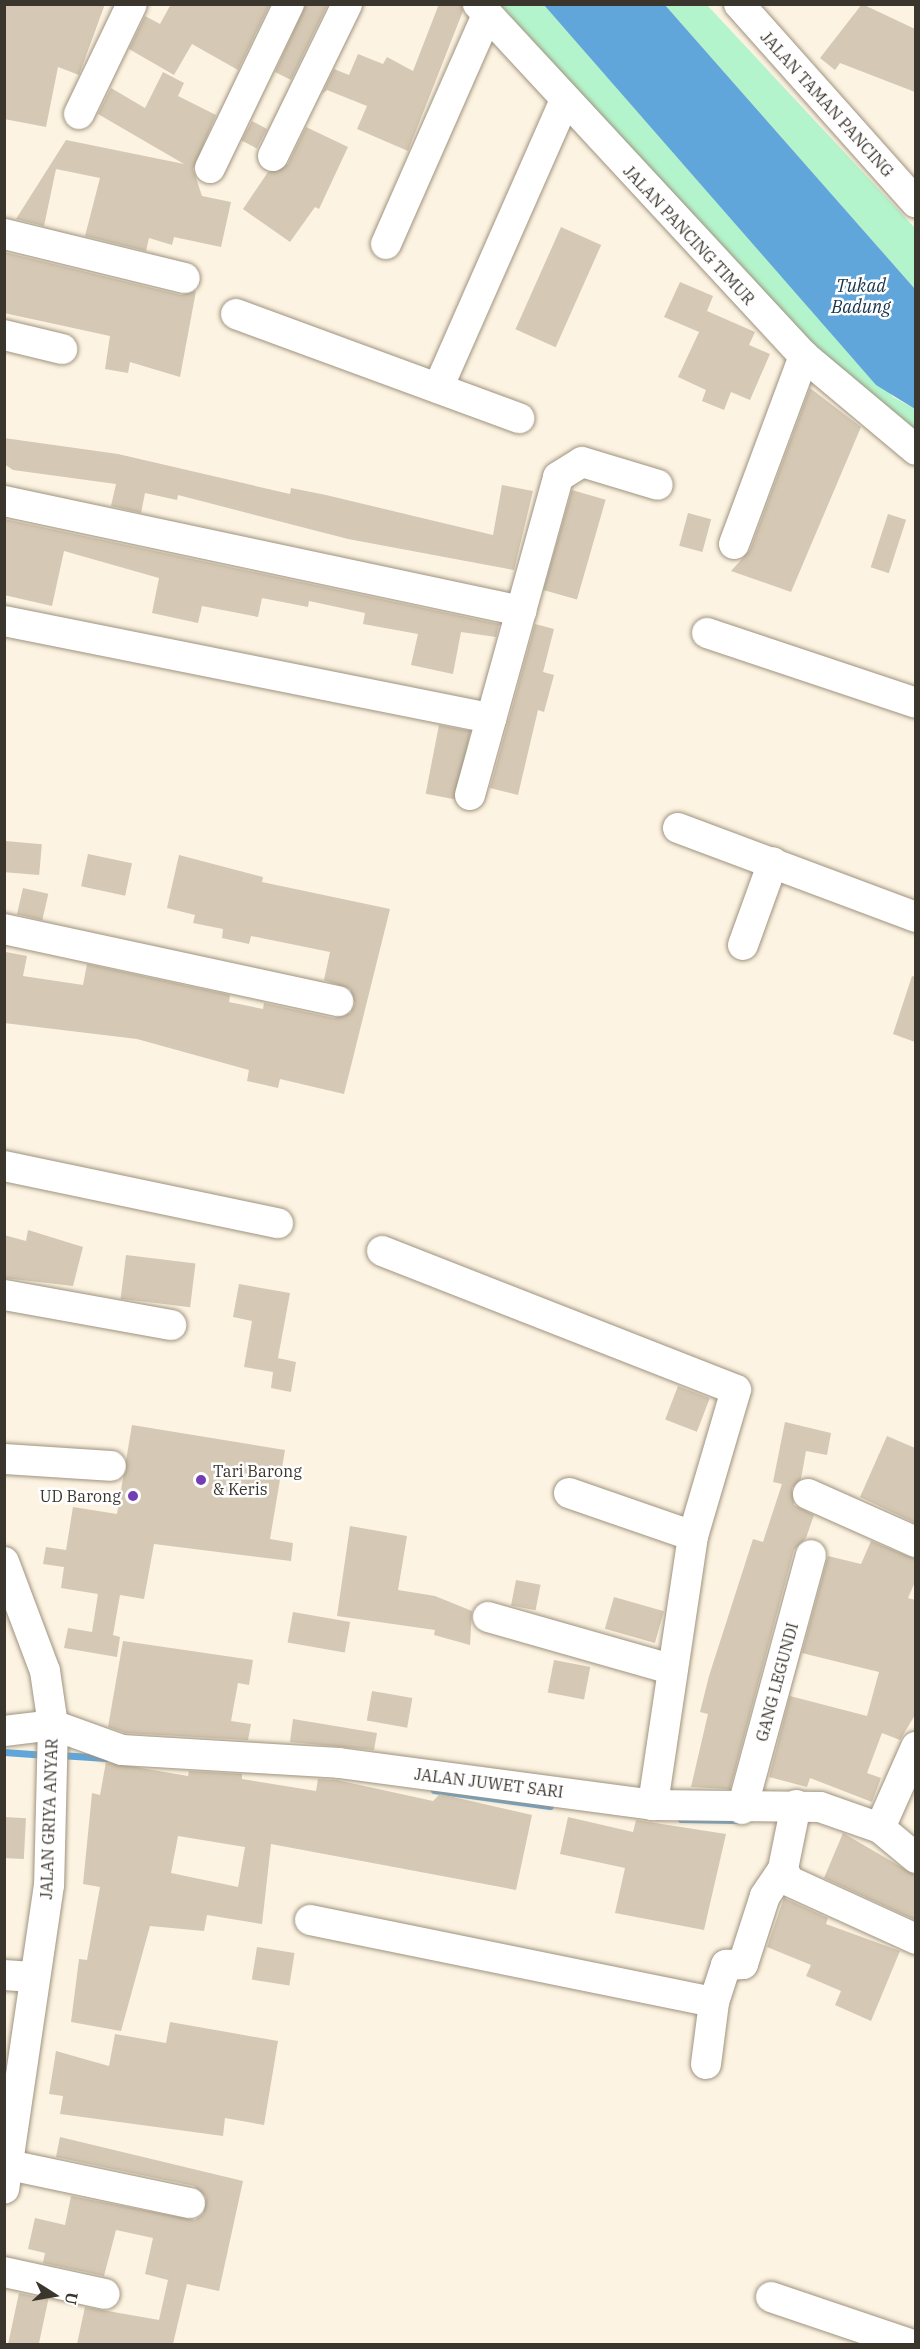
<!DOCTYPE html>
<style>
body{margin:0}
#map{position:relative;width:920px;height:2349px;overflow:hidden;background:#fdf3e2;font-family:"IBM Plex Serif",serif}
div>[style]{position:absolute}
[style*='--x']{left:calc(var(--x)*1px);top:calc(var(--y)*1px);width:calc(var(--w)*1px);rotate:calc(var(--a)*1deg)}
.green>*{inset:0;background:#b4f4cc}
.water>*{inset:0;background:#60a6db}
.stream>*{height:7px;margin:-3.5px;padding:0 3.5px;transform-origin:3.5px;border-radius:3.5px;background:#60a6db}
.building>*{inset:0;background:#d5c8b4;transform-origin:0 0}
.roads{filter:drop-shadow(0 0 2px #9e937f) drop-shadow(0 0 2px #9e937f)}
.minor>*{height:30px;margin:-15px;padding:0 15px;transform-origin:15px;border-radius:15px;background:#fff}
.dots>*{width:16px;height:16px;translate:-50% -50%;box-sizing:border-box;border:3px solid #fff;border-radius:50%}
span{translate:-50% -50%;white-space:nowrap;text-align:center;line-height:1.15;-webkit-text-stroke:5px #fff;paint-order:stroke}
.street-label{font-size:16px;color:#3a352d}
.poi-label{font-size:16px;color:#3a352d}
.left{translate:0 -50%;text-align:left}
.right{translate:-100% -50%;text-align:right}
.water-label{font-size:18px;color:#16344b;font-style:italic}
.frame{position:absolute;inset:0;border:6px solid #3a352d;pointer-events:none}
.north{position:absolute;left:24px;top:2265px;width:60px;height:60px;-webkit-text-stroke:4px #fff;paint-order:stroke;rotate:101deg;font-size:16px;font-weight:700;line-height:24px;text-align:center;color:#3a352d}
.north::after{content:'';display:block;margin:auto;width:21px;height:27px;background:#3a352d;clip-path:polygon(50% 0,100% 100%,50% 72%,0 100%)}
</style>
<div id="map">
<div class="green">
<i style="clip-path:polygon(501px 5px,544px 5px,893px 397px,915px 409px,915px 433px,868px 401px,721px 253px)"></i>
<i style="clip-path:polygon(665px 5px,707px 5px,915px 228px,915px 289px)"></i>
</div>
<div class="water">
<i style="clip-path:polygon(544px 5px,665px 5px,915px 289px,915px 409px,876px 385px)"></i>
</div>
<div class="stream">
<i style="--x:4;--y:1752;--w:42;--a:4.1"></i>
<i style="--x:60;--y:1755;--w:46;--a:3.7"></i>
<i style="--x:434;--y:1790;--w:117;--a:7.9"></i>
<i style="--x:681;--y:1819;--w:57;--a:1"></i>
</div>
<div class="building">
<i style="clip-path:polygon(4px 4px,105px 4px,79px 75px,58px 67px,46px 127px,4px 119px)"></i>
<i style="clip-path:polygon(171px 4px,270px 4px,238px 70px,192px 44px,174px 75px,129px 49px,145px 16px,160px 24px)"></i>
<i style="clip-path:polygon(306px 4px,328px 4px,291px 80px,275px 72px)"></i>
<i style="clip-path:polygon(439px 4px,461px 4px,463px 11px,408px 151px,357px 129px,367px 106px,327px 90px,322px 94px,334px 69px,349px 75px,358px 54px,383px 64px,387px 57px,413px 71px)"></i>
<i style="clip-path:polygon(862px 4px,915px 29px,915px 92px,840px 63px,835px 70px,820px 58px)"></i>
<i style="clip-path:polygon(163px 72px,184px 83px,178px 96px,216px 115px,193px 169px,202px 196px,231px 202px,221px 247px,174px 237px,172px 245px,149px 238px,146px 251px,85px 236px,100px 178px,56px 169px,44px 226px,16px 219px,66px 140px,184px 164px,98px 114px,111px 88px,145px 108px)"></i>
<i style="left:252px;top:121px;width:17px;height:22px;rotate:28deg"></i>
<i style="clip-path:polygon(306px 127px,348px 147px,319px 209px,315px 207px,290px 242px,243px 209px,268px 172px,288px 164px)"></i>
<i style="left:561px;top:227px;width:44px;height:112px;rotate:24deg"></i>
<i style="clip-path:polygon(4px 252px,181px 295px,196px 291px,180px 377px,130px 362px,128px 373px,105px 369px,110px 336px,4px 313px)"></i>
<i style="clip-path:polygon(680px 282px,713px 296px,707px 311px,755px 332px,749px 345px,770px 354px,750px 400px,731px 392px,724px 410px,702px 401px,706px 390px,678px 377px,699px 332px,664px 317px)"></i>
<i style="clip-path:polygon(810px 388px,861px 427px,791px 592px,731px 571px,750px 550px)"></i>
<i style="clip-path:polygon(4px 438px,118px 454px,290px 494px,291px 488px,326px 495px,493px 535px,502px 485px,533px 491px,514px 570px,348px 539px,178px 495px,177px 500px,145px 493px,141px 513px,111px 506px,116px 484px,13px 470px,4px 464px)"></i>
<i style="left:572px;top:490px;width:35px;height:104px;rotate:16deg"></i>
<i style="left:688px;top:513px;width:24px;height:34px;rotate:15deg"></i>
<i style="left:888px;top:514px;width:19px;height:56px;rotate:18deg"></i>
<i style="clip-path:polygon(4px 519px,499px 624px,496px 637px,461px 632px,453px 674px,411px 665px,418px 634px,363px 624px,365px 613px,309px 601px,308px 607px,262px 598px,258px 617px,202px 606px,198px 623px,152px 613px,159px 578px,64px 551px,52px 606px,4px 595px)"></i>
<i style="clip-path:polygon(535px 624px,554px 629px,543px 672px,554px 675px,544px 712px,538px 710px,518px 795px,490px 788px)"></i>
<i style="left:439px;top:725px;width:32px;height:70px;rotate:11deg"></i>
<i style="left:5px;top:841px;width:37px;height:31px;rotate:5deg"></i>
<i style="left:88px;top:854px;width:45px;height:33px;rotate:12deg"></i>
<i style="clip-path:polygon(179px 855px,263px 877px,262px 882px,390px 909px,344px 1094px,280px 1079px,278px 1088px,247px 1081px,249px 1070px,137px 1039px,4px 1023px,6px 952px,27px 956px,23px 976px,83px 985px,87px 964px,230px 995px,229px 1002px,263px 1009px,264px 1003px,334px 1018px,350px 1013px,355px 1004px,350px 989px,324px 980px,330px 952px,251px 936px,249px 944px,222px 938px,223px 929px,193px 923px,195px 915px,167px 908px)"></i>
<i style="left:23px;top:888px;width:26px;height:27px;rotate:13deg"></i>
<i style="clip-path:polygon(912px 976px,915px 977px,915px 1042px,893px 1034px)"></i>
<i style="clip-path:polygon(28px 1230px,83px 1247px,73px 1286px,4px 1278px,4px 1235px,26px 1241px)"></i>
<i style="left:126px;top:1255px;width:70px;height:44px;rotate:7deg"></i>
<i style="clip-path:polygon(239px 1284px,290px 1293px,278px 1358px,296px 1362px,291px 1392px,271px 1388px,273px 1372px,244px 1367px,252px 1321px,233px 1317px)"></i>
<i style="left:678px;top:1386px;width:34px;height:36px;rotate:21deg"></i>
<i style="clip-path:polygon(785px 1422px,831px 1433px,827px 1455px,806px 1451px,801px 1479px,792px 1488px,794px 1505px,814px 1515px,806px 1538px,794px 1550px,730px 1789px,691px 1787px,708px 1714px,700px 1712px,709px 1676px,753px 1539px,763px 1542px,782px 1484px,773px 1482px)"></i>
<i style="clip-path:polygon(132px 1425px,285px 1450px,270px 1539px,293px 1543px,291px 1561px,154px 1544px,144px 1599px,120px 1595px,113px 1635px,120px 1637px,117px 1657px,64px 1648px,68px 1628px,92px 1632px,98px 1594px,61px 1588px,64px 1567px,43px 1564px,46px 1547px,66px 1550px,73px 1507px,117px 1514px)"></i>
<i style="clip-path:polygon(887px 1436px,915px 1448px,915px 1523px,860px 1497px)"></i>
<i style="clip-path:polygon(350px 1526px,407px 1536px,398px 1590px,435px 1596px,472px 1611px,470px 1645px,434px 1635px,435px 1630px,337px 1616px)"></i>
<i style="clip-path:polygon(871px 1541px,915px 1559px,915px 1582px,908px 1598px,915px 1600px,915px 1715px,900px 1740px,882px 1733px,867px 1773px,881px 1778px,872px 1802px,810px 1778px,807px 1787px,769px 1777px,790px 1696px,867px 1716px,879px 1672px,802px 1653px,828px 1556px,861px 1564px)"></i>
<i style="left:516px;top:1580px;width:25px;height:26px;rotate:11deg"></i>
<i style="left:614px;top:1597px;width:52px;height:33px;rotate:16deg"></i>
<i style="left:293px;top:1612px;width:58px;height:31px;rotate:10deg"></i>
<i style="clip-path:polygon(123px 1641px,253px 1660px,249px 1685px,238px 1683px,231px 1721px,251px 1724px,248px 1740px,126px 1733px,108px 1727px)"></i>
<i style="left:554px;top:1660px;width:37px;height:33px;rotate:11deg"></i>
<i style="left:372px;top:1691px;width:41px;height:30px;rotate:10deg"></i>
<i style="clip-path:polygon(293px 1719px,377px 1733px,374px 1750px,290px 1742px)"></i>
<i style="clip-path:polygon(evenodd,106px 1762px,188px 1776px,189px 1771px,242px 1774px,242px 1779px,316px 1791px,318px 1779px,337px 1780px,433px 1801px,440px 1794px,532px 1815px,516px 1890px,271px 1844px,262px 1924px,207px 1915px,204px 1931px,150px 1926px,121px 2031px,71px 2022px,79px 1959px,87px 1960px,100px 1887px,83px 1884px,92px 1793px,100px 1795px,106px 1762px,178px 1836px,245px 1847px,238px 1887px,171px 1873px,178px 1836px)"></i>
<i style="left:4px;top:1817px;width:22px;height:41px;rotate:3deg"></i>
<i style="clip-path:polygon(568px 1817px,633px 1832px,636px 1820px,726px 1834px,704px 1930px,615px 1913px,625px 1868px,560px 1854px)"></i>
<i style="clip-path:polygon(843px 1833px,915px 1875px,915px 1920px,824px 1878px)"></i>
<i style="clip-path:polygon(784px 1898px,828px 1918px,826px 1924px,900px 1951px,871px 2021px,835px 2005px,841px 1991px,806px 1976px,811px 1965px,767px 1947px)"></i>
<i style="left:257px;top:1947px;width:38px;height:33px;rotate:9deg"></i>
<i style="clip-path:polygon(170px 2022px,278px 2041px,264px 2125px,225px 2118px,223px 2136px,60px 2114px,63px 2096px,49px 2094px,56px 2051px,109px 2066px,115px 2034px,166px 2043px)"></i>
<i style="clip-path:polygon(60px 2137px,243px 2181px,219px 2291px,187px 2284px,173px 2344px,77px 2344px,85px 2307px,159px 2320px,168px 2280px,145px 2274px,153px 2238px,116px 2230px,104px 2276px,43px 2263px,45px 2253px,28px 2249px,35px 2218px,65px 2225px,71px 2196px,195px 2220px,203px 2214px,206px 2197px,194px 2186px,56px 2157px)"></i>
<i style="left:19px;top:2293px;width:30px;height:52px;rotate:12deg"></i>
</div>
<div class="roads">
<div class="minor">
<i style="--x:478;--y:4;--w:480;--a:47.2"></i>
<i style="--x:804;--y:356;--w:146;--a:40"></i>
<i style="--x:739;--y:4;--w:266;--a:48.3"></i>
<i style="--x:79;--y:114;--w:122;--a:-64.3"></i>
<i style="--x:273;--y:156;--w:169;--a:-64"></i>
<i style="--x:210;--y:168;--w:182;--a:-64.3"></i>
<i style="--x:4;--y:234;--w:186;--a:13.7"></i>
<i style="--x:386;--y:244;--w:250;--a:-66.2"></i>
<i style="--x:236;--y:314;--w:302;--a:20.2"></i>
<i style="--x:4;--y:335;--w:60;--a:13.6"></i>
<i style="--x:438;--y:388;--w:313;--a:-66.2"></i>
<i style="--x:4;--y:501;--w:529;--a:12.01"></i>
<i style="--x:734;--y:544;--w:201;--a:-69.6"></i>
<i style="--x:4;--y:621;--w:497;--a:11.3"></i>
<i style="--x:707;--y:633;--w:220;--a:18.5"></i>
<i style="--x:470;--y:795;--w:330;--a:-74.5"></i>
<i style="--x:558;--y:477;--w:28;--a:-32"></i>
<i style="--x:582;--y:462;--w:79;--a:16.8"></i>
<i style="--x:678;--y:828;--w:254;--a:20.5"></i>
<i style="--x:4;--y:929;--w:342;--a:12.2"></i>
<i style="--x:743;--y:945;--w:88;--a:-70.1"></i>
<i style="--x:4;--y:1166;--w:280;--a:11.8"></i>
<i style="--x:382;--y:1251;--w:380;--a:21.4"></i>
<i style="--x:736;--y:1390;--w:152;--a:106.4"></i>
<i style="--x:693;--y:1536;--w:272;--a:98.5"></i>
<i style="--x:4;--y:1295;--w:170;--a:10.2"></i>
<i style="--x:4;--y:1459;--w:107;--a:3.7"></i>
<i style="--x:569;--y:1493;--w:131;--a:19.1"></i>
<i style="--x:808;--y:1494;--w:118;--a:24"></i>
<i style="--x:4;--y:1562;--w:116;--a:69.4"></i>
<i style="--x:45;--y:1671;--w:55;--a:81.6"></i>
<i style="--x:53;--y:1725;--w:160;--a:91.4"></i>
<i style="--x:49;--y:1885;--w:307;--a:98.4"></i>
<i style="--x:488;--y:1617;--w:190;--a:15.9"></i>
<i style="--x:4;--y:1731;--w:49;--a:-7"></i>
<i style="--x:53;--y:1725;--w:73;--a:19.9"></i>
<i style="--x:122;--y:1750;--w:217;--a:3.4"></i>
<i style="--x:339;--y:1763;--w:317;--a:7.6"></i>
<i style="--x:653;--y:1805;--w:167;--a:0.7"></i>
<i style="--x:820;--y:1807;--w:64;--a:19.3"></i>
<i style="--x:880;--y:1828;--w:47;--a:39.8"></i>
<i style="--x:796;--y:1805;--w:65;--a:101.5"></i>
<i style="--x:783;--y:1869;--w:13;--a:63"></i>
<i style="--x:789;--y:1881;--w:140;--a:24.5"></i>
<i style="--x:742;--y:1809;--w:263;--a:-74.8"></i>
<i style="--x:880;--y:1828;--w:89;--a:-66"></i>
<i style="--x:310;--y:1920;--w:412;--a:11.5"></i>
<i style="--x:4;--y:1975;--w:31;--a:4"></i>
<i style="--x:706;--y:2064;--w:63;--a:-82.6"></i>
<i style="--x:714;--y:2002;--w:39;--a:-72"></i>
<i style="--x:726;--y:1965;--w:17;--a:-3"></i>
<i style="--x:743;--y:1964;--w:71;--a:-72.1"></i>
<i style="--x:765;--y:1896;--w:32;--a:-56"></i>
<i style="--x:9;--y:2165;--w:185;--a:11.9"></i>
<i style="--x:4;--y:2272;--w:103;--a:12.3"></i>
<i style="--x:771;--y:2297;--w:147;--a:18.7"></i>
</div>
</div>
<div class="dots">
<i style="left:201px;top:1480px;background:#723eb5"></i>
<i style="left:133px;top:1496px;background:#723eb5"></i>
</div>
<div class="street-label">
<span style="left:827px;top:104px;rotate:48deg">JALAN TAMAN PANCING</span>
<span style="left:689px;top:235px;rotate:47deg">JALAN PANCING TIMUR</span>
<span style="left:777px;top:1682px;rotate:-75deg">GANG LEGUNDI</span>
<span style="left:489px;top:1783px;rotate:7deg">JALAN JUWET SARI</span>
<span style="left:49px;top:1819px;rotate:-88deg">JALAN GRIYA ANYAR</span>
</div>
<div class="poi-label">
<span class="left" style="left:213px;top:1480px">Tari Barong<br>&amp; Keris</span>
<span class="right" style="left:121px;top:1496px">UD Barong</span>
</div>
<div class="water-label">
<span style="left:861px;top:297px">Tukad<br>Badung</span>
</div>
<div class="frame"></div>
<div class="north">U</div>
</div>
